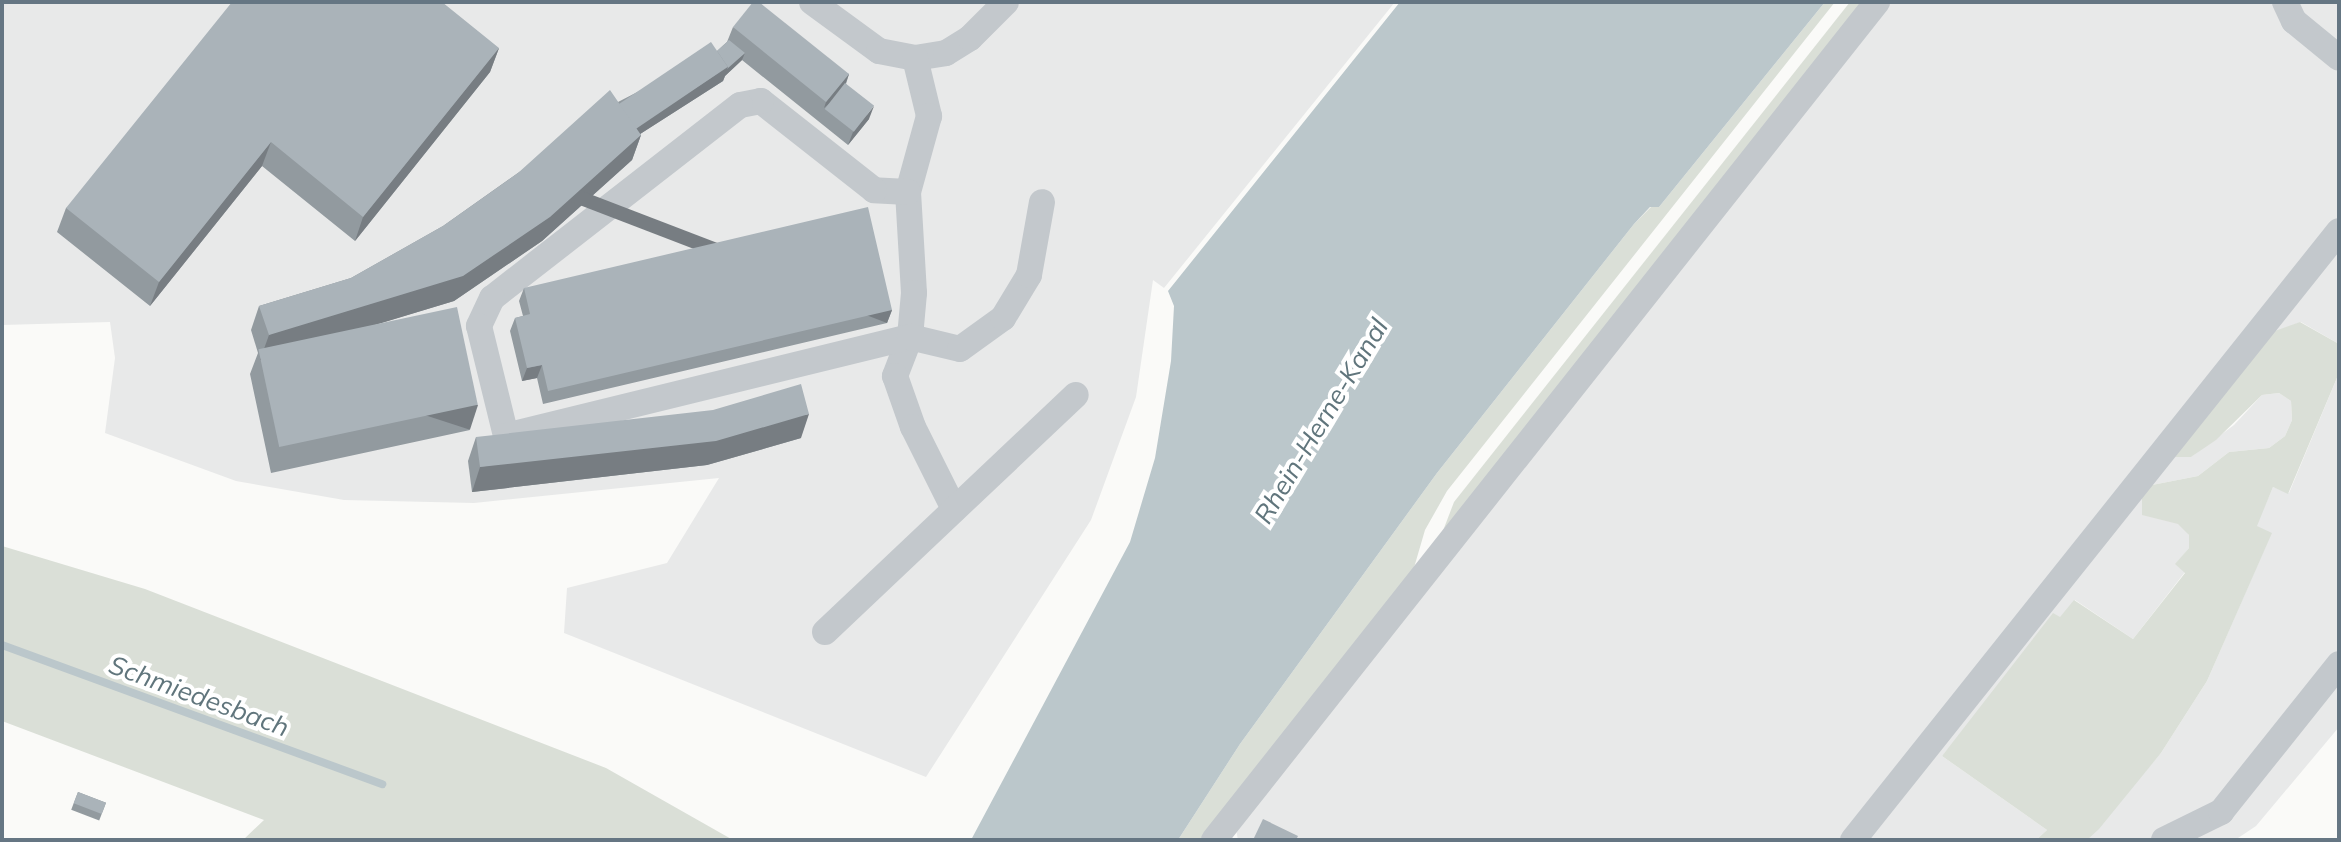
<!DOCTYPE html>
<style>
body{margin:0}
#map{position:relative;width:2341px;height:842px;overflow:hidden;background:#fafaf8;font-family:Mulish,sans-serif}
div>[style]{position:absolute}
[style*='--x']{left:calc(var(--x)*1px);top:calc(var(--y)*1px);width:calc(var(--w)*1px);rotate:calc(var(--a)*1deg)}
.built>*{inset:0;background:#e8e9e9}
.green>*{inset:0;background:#dadfd7}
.water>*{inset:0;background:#bbc7cb}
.stream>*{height:8px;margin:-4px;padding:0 4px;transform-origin:4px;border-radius:4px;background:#bbc7cb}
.minor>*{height:26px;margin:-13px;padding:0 13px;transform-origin:13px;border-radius:13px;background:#c3c8cc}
.wall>*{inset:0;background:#929a9f;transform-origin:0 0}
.shaded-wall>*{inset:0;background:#777d82;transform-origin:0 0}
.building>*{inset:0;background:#aab3b9;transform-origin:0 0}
span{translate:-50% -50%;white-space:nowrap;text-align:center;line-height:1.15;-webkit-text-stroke:8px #fff;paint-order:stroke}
.water-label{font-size:26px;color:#60757c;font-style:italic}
.frame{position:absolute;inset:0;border:4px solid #657683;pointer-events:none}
</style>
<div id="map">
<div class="built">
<i style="clip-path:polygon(2px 2px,1395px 2px,1164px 288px,1153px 280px,1136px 397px,1091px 520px,926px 777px,564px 633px,567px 588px,667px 563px,719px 478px,474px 503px,344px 500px,236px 481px,105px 433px,115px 358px,110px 322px,2px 325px)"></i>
<i style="clip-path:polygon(1888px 2px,2339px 2px,2339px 344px,2301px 322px,2264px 336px,2191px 457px,2234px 425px,2262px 395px,2279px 393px,2291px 401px,2292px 420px,2285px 436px,2269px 448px,2229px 452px,2198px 476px,2152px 485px,2189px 535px,2189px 548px,2176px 564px,2185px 572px,2133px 639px,2075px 600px,1942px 756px,2047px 830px,2036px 840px,1238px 840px,1235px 824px)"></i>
<i style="clip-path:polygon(2339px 373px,2339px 727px,2256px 826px,2235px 840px,2087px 840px,2161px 753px,2207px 681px,2271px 534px,2256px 526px,2273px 487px,2289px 493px)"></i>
</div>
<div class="green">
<i style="clip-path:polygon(1825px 2px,1835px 2px,1447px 491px,1425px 530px,1411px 578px,1203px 840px,1178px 840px,1240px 744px,1437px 473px,1634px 224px,1651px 207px,1659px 207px)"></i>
<i style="clip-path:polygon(1850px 2px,1867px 2px,1441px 536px,1454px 502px)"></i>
<i style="clip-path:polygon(2300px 322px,2339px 344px,2339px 373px,2288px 494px,2273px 487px,2257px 526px,2272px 533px,2207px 681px,2161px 753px,2099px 829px,2087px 840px,2036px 840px,2047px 830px,1942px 756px,2053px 613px,2060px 617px,2074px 600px,2133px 639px,2185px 573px,2175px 564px,2189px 548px,2189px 535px,2178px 524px,2142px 515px,2142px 494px,2152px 485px,2198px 476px,2229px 452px,2269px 448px,2285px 436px,2292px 420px,2291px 401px,2279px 393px,2262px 395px,2216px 440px,2191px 457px,2175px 457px,2264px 335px)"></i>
<i style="clip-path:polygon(2px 546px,145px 589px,606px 768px,733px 840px,243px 840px,264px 820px,2px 721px)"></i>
</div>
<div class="water">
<i style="clip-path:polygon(1400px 2px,1825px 2px,1659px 207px,1650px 207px,1634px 224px,1437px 473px,1240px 744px,1178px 840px,971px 840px,1130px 542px,1155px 458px,1171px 361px,1174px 306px,1168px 291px)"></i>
</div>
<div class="stream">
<i style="--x:2;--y:645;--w:405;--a:20.1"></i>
</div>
<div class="minor">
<i style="--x:812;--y:2;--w:83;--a:36.2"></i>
<i style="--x:879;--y:51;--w:37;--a:11"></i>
<i style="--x:915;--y:58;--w:31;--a:-9"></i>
<i style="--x:946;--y:53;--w:28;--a:-32"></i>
<i style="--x:970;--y:38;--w:51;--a:-45"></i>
<i style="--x:2285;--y:2;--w:21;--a:65"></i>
<i style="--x:2294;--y:21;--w:58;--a:39.4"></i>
<i style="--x:915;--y:58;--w:60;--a:76.4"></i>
<i style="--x:929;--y:116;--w:79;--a:105.4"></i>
<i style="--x:908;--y:192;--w:101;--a:86.6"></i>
<i style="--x:914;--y:293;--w:44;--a:95.2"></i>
<i style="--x:910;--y:337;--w:42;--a:111"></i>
<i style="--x:895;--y:376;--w:54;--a:70.6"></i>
<i style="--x:913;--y:427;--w:92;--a:63.4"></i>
<i style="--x:908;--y:192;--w:34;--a:-177"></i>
<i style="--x:874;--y:190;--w:144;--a:-141.8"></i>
<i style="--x:761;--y:101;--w:21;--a:169"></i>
<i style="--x:740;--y:105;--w:314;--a:142.1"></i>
<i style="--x:492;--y:298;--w:31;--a:115"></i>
<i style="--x:479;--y:326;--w:113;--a:76.2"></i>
<i style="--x:506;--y:436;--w:416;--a:-13.8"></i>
<i style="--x:910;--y:337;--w:51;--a:13.5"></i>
<i style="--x:960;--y:349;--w:53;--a:-35.8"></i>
<i style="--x:1003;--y:318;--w:50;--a:-58.8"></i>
<i style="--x:1029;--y:275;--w:74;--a:-79.9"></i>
<i style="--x:825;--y:632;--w:345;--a:-43.4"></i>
<i style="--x:1214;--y:840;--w:1069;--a:-51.65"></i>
<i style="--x:1853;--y:840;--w:779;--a:-51.41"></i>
<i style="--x:2164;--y:840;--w:64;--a:-26.2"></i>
<i style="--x:2221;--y:812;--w:189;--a:-51.4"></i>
</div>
<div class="wall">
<i style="clip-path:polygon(733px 27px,849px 74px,846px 84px,869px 119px,848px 145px,742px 60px,725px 76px,723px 81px,640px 134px,641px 135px,632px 160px,542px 241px,454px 301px,374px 325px,470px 430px,271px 473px,250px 374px,258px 353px,251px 330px,259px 306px,351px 278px,443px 226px,618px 102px,717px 51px,727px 42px)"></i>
<i style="clip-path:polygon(499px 48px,490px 72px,355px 241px,262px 166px,150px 306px,57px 232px,66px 208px)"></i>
<i style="clip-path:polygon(524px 288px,892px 310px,887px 323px,543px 404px,537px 378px,522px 381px,510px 331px,515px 318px,523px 316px,519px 301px)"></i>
<i style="clip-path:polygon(476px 437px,801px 438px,707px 465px,472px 492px,468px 461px)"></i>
<i style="left:78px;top:792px;width:30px;height:19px;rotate:21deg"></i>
</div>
<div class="shaded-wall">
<i style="clip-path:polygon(499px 48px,490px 72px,355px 241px,363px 217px)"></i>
<i style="clip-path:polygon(745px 53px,742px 60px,725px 76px,723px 81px,623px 145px,628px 132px,728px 67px)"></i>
<i style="clip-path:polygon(849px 74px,842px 93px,824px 108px,826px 102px)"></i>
<i style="clip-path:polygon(874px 106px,869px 119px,848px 145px,853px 132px)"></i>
<i style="clip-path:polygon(641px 135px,632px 160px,542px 241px,454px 301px,260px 360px,269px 335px)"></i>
<i style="clip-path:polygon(271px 142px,262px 166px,150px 306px,159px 282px)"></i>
<i style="left:892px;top:310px;width:14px;height:353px;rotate:111deg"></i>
<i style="clip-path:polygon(542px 365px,537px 378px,522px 381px,527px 368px)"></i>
<i style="left:478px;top:405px;width:26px;height:203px;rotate:108deg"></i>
<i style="clip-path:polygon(809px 414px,801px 438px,707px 465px,472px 492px,480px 467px)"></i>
</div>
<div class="building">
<i style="clip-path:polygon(232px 2px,442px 2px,499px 48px,363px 217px,271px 142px,159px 282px,66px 208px)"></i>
<i style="clip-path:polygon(753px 2px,759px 2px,849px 74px,826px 102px,733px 27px)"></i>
<i style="clip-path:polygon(729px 40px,745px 53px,727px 69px,728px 67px,717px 51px)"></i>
<i style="left:711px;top:42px;width:30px;height:111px;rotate:56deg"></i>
<i style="left:845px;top:83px;width:37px;height:33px;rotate:38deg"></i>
<i style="clip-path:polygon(610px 90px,641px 135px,550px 217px,463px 276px,269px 335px,259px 306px,351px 278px,443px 226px,518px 173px)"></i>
<i style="clip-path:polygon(868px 207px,892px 310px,548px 391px,542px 365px,527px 368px,515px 318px,530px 314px,524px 288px)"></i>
<i style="left:457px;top:307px;width:100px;height:203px;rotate:78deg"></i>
<i style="clip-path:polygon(801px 384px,809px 414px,716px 441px,480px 467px,476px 437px,713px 410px)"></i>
<i style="left:78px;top:792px;width:30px;height:12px;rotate:21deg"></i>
<i style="clip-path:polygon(1263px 819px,1298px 836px,1296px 840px,1253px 840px)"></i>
</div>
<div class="water-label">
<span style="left:1321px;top:421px;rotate:-59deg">Rhein-Herne-Kanal</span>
<span style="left:199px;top:696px;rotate:20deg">Schmiedesbach</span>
</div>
<div class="frame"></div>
</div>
